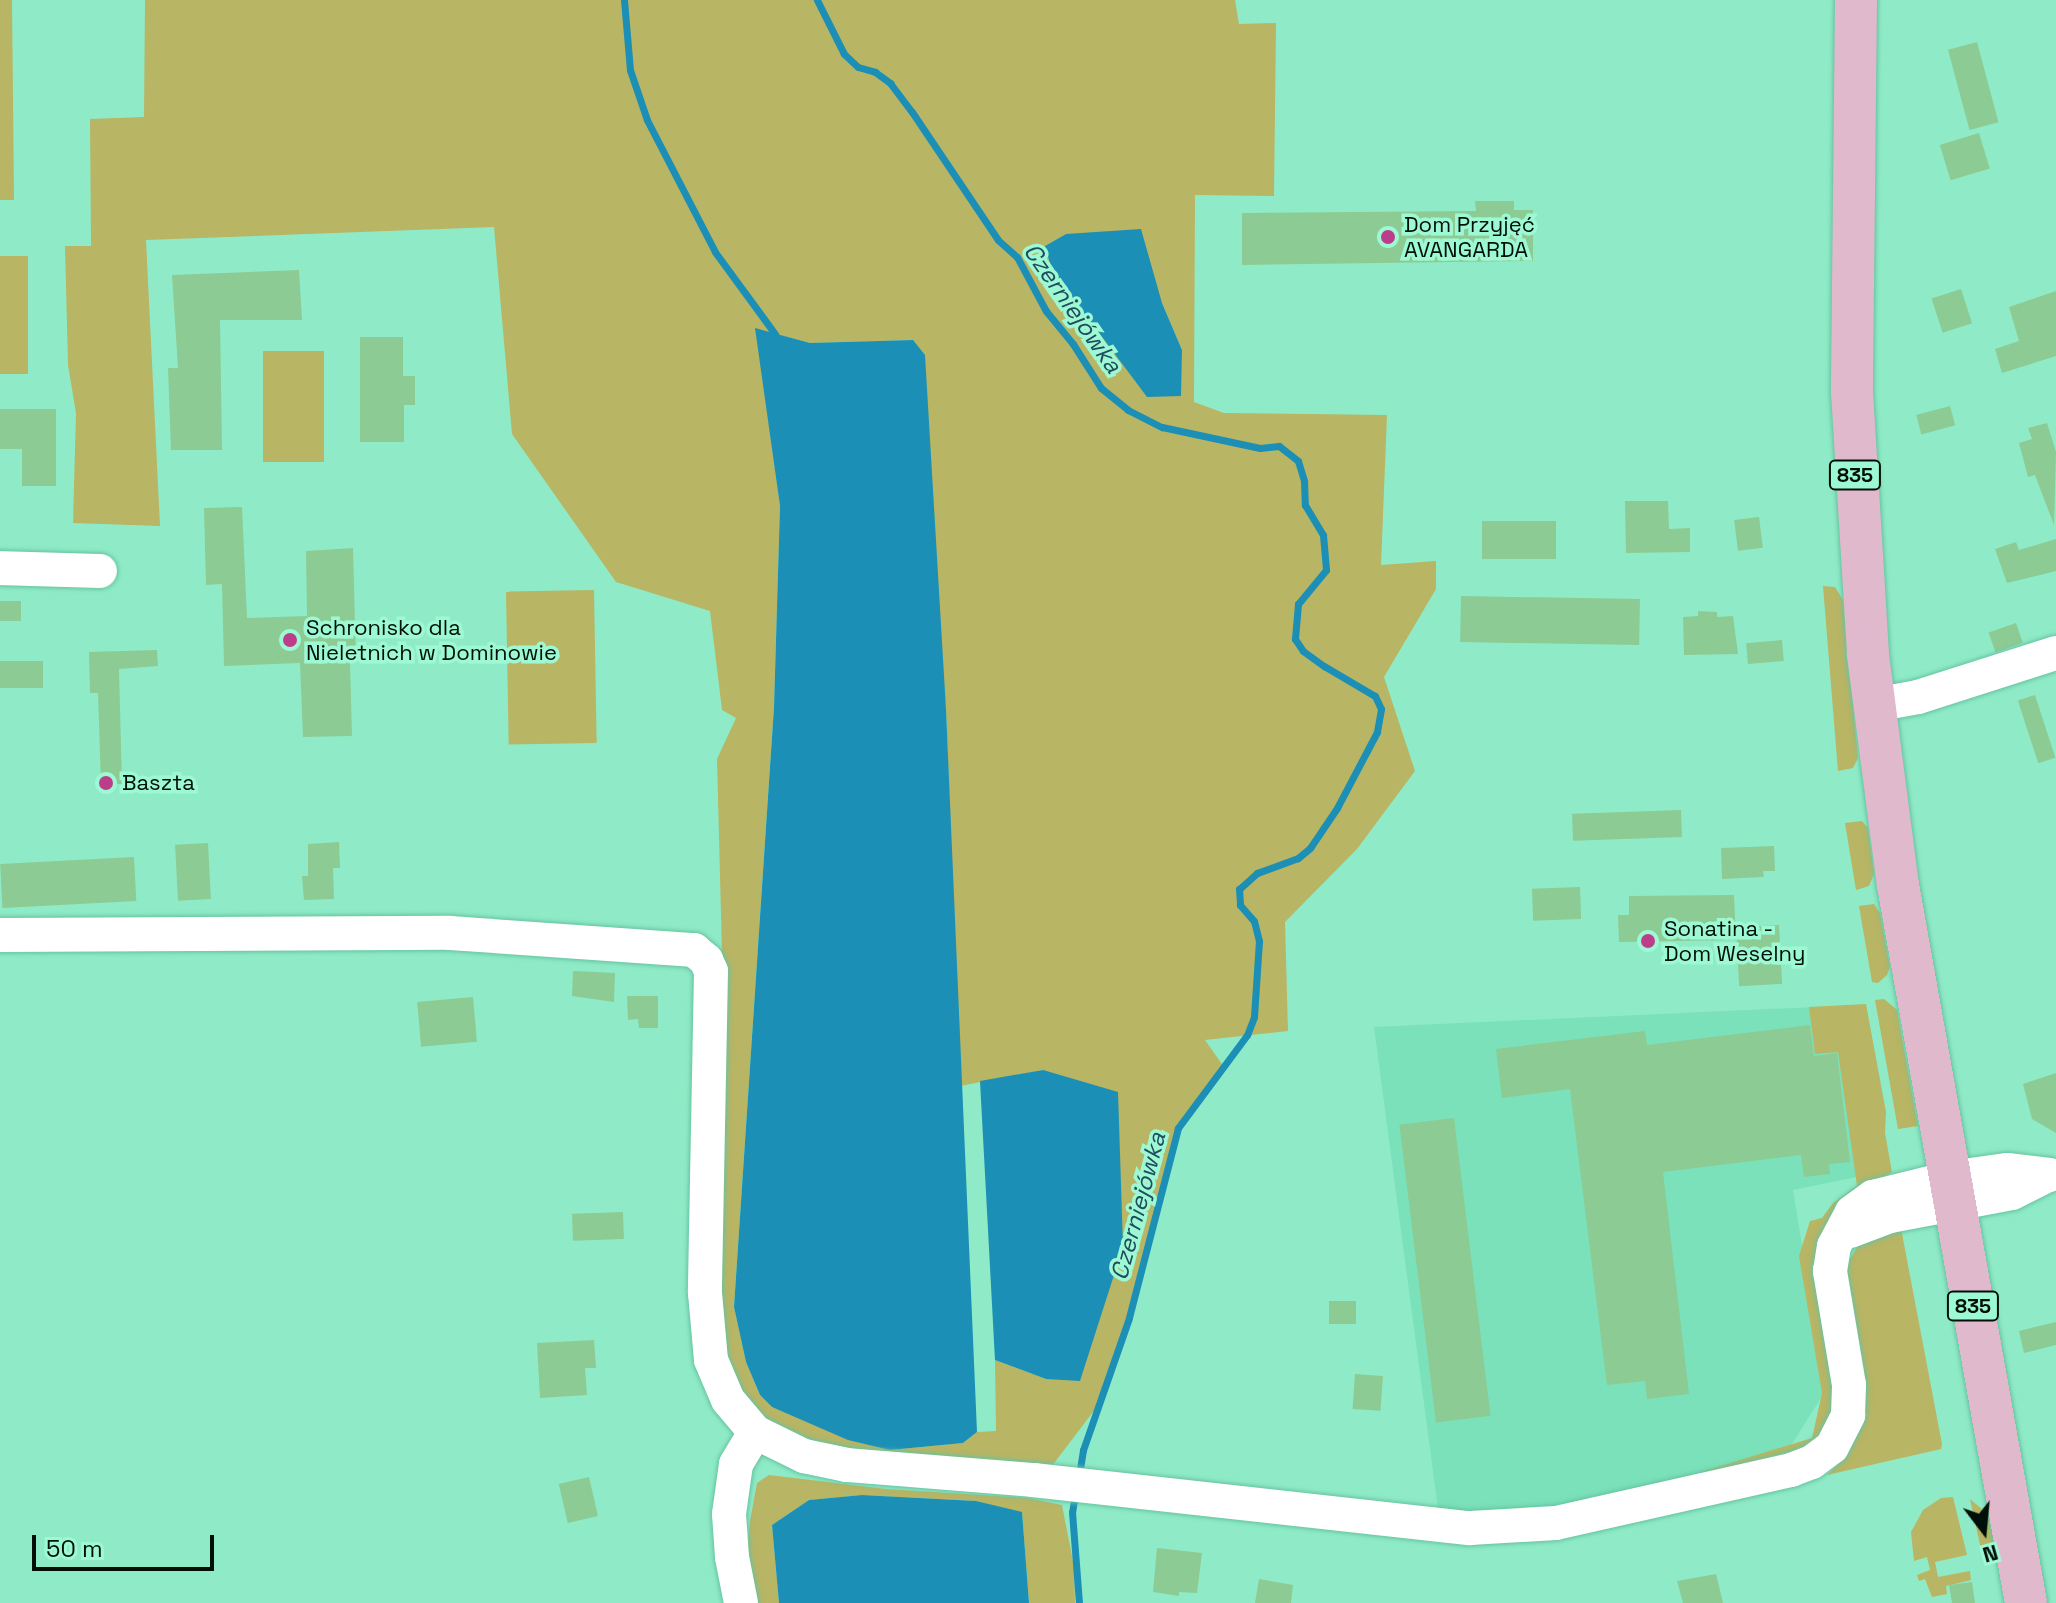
<!DOCTYPE html>
<meta charset="utf-8">
<style>
body{margin:0}
#map{position:relative;width:2056px;height:1603px;overflow:hidden;background:#8febc7;font-family:"Space Grotesk",sans-serif}
div>[style]{position:absolute}
[style*='--x']{left:calc(var(--x)*1px);top:calc(var(--y)*1px);width:calc(var(--w)*1px);rotate:calc(var(--a)*1deg)}
.built>*{inset:0;background:#7ae1ba}
.green>*{inset:0;background:#b8b564;transform-origin:0 0}
.water>*{inset:0;background:#1b8fb6}
.stream>*{height:7px;margin:-3.5px;padding:0 3.5px;transform-origin:3.5px;border-radius:3.5px;background:#1b8fb6}
.building>*{inset:0;background:#8ccb93;transform-origin:0 0}
.roads{filter:drop-shadow(0 0 2px #67c3a0) drop-shadow(0 0 2px #67c3a0)}
.minor>*{height:34px;margin:-17px;padding:0 17px;transform-origin:17px;border-radius:17px;background:#fff}
.major>*{height:42px;margin:-21px;padding:0 21px;transform-origin:21px;border-radius:21px;background:#e0b9cd}
.dots>*{width:22px;height:22px;translate:-50% -50%;box-sizing:border-box;border:4px solid #9df9d4;border-radius:50%}
span{translate:-50% -50%;white-space:nowrap;text-align:center;line-height:1.15;-webkit-text-stroke:7px #9df9d4;paint-order:stroke}
.shield-label span{padding:2px 6px;background:#9df9d4;border:2px solid;border-radius:6px;-webkit-text-stroke-width:0}
.shield-label{font-size:20px;color:#001009;font-weight:700}
.poi-label{font-size:22px;color:#001009}
.left{translate:0 -50%;text-align:left}
.water-label{font-size:24px;color:#204c5d;font-style:italic}
.north{position:absolute;left:1944px;top:1491px;width:80px;height:80px;-webkit-text-stroke:6px #9df9d4;paint-order:stroke;rotate:164deg;font-size:22px;font-weight:700;line-height:32px;text-align:center;color:#001009}
.north::after{content:'';display:block;margin:auto;width:28px;height:36px;background:#001009;clip-path:polygon(50% 0,100% 100%,50% 72%,0 100%)}
.scale{position:absolute;left:32px;top:1535px;width:182px;height:36px;box-sizing:border-box;border:4px solid #001009;border-top:0;padding-left:10px;font-size:24px;line-height:28px;white-space:nowrap;color:#001009;-webkit-text-stroke:6px #9df9d4;paint-order:stroke}
</style>
<div id="map">
<div class="built">
<i style="clip-path:polygon(1859px 1005px,1876px 1173px,1793px 1190px,1826px 1390px,1790px 1447px,1701px 1472px,1701px 1476px,1555px 1508px,1491px 1514px,1438px 1509px,1374px 1027px)"></i>
</div>
<div class="green">
<i style="clip-path:polygon(0 0,12px 0,14px 200px,0 200px)"></i>
<i style="clip-path:polygon(evenodd,145px 0,1235px 0,1239px 24px,1276px 23px,1274px 196px,1195px 195px,1194px 402px,1224px 413px,1387px 415px,1381px 565px,1436px 561px,1436px 589px,1384px 677px,1415px 771px,1357px 849px,1285px 922px,1288px 1031px,1205px 1040px,1224px 1067px,1178px 1128px,1155px 1228px,1102px 1400px,1055px 1462px,1044px 1470px,837px 1449px,808px 1440px,777px 1426px,761px 1415px,739px 1389px,727px 1364px,721px 1329px,725px 1073px,717px 759px,736px 718px,722px 710px,710px 611px,616px 582px,512px 434px,494px 227px,146px 240px,160px 526px,73px 523px,76px 413px,68px 365px,65px 246px,91px 246px,90px 119px,144px 117px,145px 0,1066px 234px,1162px 303px,1182px 350px,1045px 246px,1066px 234px,145px 0,756px 329px,810px 343px,913px 340px,946px 709px,960px 1086px,1043px 1070px,1046px 1379px,995px 1360px,996px 1431px,977px 1432px,963px 1443px,890px 1450px,772px 1407px,760px 1395px,746px 1362px,734px 1307px,774px 706px,780px 506px,756px 329px)"></i>
<i style="left:0;top:256px;width:28px;height:118px"></i>
<i style="left:263px;top:351px;width:61px;height:111px"></i>
<i style="clip-path:polygon(1823px 586px,1835px 587px,1843px 600px,1858px 758px,1853px 768px,1838px 771px)"></i>
<i style="left:594px;top:590px;width:153px;height:88px;rotate:89deg"></i>
<i style="clip-path:polygon(1862px 821px,1868px 828px,1874px 874px,1869px 886px,1856px 890px,1845px 823px)"></i>
<i style="clip-path:polygon(1874px 904px,1880px 913px,1890px 967px,1887px 975px,1878px 983px,1872px 982px,1859px 906px)"></i>
<i style="clip-path:polygon(1884px 999px,1897px 1010px,1918px 1126px,1898px 1129px,1875px 1000px)"></i>
<i style="clip-path:polygon(1866px 1004px,1886px 1112px,1885px 1133px,1892px 1172px,1851px 1198px,1836px 1404px,1825px 1429px,1811px 1446px,1701px 1476px,1701px 1472px,1812px 1438px,1822px 1393px,1799px 1256px,1810px 1221px,1822px 1218px,1833px 1203px,1857px 1186px,1838px 1052px,1815px 1054px,1809px 1007px)"></i>
<i style="clip-path:polygon(1900px 1223px,1942px 1444px,1941px 1449px,1827px 1475px,1846px 1457px,1861px 1425px,1846px 1271px,1849px 1261px,1860px 1242px)"></i>
<i style="clip-path:polygon(769px 1475px,886px 1489px,1028px 1498px,1062px 1505px,1074px 1566px,1075px 1603px,1029px 1603px,1022px 1513px,976px 1501px,862px 1495px,809px 1500px,772px 1525px,779px 1603px,755px 1603px,747px 1556px,750px 1521px,757px 1483px)"></i>
<i style="clip-path:polygon(1953px 1497px,1967px 1555px,1935px 1562px,1938px 1577px,1970px 1571px,1971px 1580px,1946px 1586px,1947px 1594px,1932px 1597px,1925px 1579px,1919px 1581px,1917px 1575px,1930px 1570px,1927px 1557px,1914px 1561px,1911px 1532px,1923px 1510px,1941px 1498px)"></i>
<i style="clip-path:polygon(1970px 1499px,1989px 1515px,1995px 1548px,1990px 1552px,1982px 1554px)"></i>
</div>
<div class="water">
<i style="clip-path:polygon(1141px 229px,1162px 303px,1182px 350px,1181px 396px,1147px 397px,1052px 270px,1045px 246px,1066px 234px)"></i>
<i style="clip-path:polygon(755px 328px,810px 343px,913px 340px,925px 355px,946px 709px,977px 1432px,963px 1443px,890px 1450px,848px 1440px,772px 1407px,760px 1395px,746px 1362px,734px 1307px,774px 707px,780px 506px)"></i>
<i style="clip-path:polygon(1043px 1070px,1118px 1092px,1123px 1247px,1080px 1381px,1046px 1379px,995px 1360px,980px 1081px)"></i>
<i style="clip-path:polygon(862px 1495px,976px 1501px,1022px 1512px,1029px 1603px,779px 1603px,772px 1525px,809px 1500px)"></i>
</div>
<div class="stream">
<i style="--x:624;--y:0;--w:70;--a:85.1"></i>
<i style="--x:630;--y:70;--w:53;--a:71.2"></i>
<i style="--x:647;--y:120;--w:148;--a:62.7"></i>
<i style="--x:715;--y:252;--w:102;--a:53.8"></i>
<i style="--x:817;--y:0;--w:60;--a:63.4"></i>
<i style="--x:844;--y:54;--w:19;--a:43"></i>
<i style="--x:858;--y:67;--w:18;--a:16"></i>
<i style="--x:875;--y:72;--w:19;--a:36"></i>
<i style="--x:890;--y:83;--w:36;--a:53"></i>
<i style="--x:912;--y:112;--w:154;--a:56.1"></i>
<i style="--x:998;--y:240;--w:25;--a:42"></i>
<i style="--x:1017;--y:257;--w:61;--a:61.8"></i>
<i style="--x:1046;--y:311;--w:43;--a:50.7"></i>
<i style="--x:1073;--y:344;--w:52;--a:57.5"></i>
<i style="--x:1101;--y:388;--w:35;--a:39"></i>
<i style="--x:1128;--y:410;--w:38;--a:27"></i>
<i style="--x:1162;--y:427;--w:100;--a:12.1"></i>
<i style="--x:1260;--y:448;--w:19;--a:-6"></i>
<i style="--x:1279;--y:446;--w:24;--a:38"></i>
<i style="--x:1298;--y:461;--w:21;--a:73"></i>
<i style="--x:1304;--y:481;--w:24;--a:88"></i>
<i style="--x:1305;--y:505;--w:35;--a:59"></i>
<i style="--x:1323;--y:535;--w:35;--a:85"></i>
<i style="--x:1326;--y:570;--w:44;--a:129.5"></i>
<i style="--x:1298;--y:604;--w:35;--a:95"></i>
<i style="--x:1295;--y:639;--w:14;--a:56"></i>
<i style="--x:1303;--y:651;--w:26;--a:36"></i>
<i style="--x:1324;--y:666;--w:59;--a:30.5"></i>
<i style="--x:1375;--y:696;--w:14;--a:65"></i>
<i style="--x:1381;--y:709;--w:23;--a:100"></i>
<i style="--x:1377;--y:732;--w:86;--a:117.8"></i>
<i style="--x:1337;--y:808;--w:48;--a:124"></i>
<i style="--x:1310;--y:848;--w:16;--a:140"></i>
<i style="--x:1298;--y:858;--w:44;--a:159.9"></i>
<i style="--x:1257;--y:873;--w:24;--a:138"></i>
<i style="--x:1239;--y:889;--w:16;--a:86"></i>
<i style="--x:1240;--y:905;--w:21;--a:49"></i>
<i style="--x:1254;--y:921;--w:21;--a:76"></i>
<i style="--x:1259;--y:941;--w:76;--a:93.8"></i>
<i style="--x:1254;--y:1017;--w:19;--a:111"></i>
<i style="--x:1247;--y:1035;--w:116;--a:126.6"></i>
<i style="--x:1178;--y:1128;--w:196;--a:104.5"></i>
<i style="--x:1129;--y:1318;--w:140;--a:109.2"></i>
<i style="--x:1083;--y:1450;--w:24;--a:99"></i>
<i style="--x:1075;--y:1494;--w:18;--a:99"></i>
<i style="--x:1072;--y:1512;--w:91;--a:85.6"></i>
</div>
<div class="building">
<i style="left:1977px;top:42px;width:83px;height:30px;rotate:75deg"></i>
<i style="left:1979px;top:133px;width:37px;height:41px;rotate:73deg"></i>
<i style="clip-path:polygon(1475px 201px,1514px 201px,1514px 210px,1533px 210px,1533px 261px,1242px 265px,1242px 213px,1476px 211px)"></i>
<i style="clip-path:polygon(299px 270px,302px 320px,220px 320px,222px 450px,171px 450px,168px 368px,178px 368px,172px 275px)"></i>
<i style="left:1961px;top:289px;width:36px;height:31px;rotate:72deg"></i>
<i style="clip-path:polygon(2056px 291px,2056px 356px,2002px 373px,1995px 349px,2019px 341px,2009px 307px)"></i>
<i style="clip-path:polygon(360px 337px,403px 337px,403px 376px,415px 376px,415px 405px,404px 405px,404px 442px,360px 442px)"></i>
<i style="left:1950px;top:406px;width:20px;height:35px;rotate:75deg"></i>
<i style="clip-path:polygon(0 409px,56px 409px,56px 486px,22px 486px,22px 449px,0 449px)"></i>
<i style="clip-path:polygon(2047px 423px,2056px 452px,2054px 525px,2035px 475px,2028px 477px,2019px 443px,2032px 439px,2028px 428px)"></i>
<i style="clip-path:polygon(1625px 501px,1668px 501px,1669px 529px,1690px 528px,1690px 552px,1626px 553px)"></i>
<i style="clip-path:polygon(242px 507px,247px 618px,307px 616px,306px 551px,353px 548px,356px 661px,350px 662px,352px 736px,303px 737px,300px 663px,224px 666px,222px 584px,206px 585px,204px 508px)"></i>
<i style="left:1759px;top:517px;width:31px;height:25px;rotate:83deg"></i>
<i style="left:1556px;top:521px;width:38px;height:74px;rotate:90deg"></i>
<i style="clip-path:polygon(2056px 539px,2056px 571px,2007px 583px,1995px 549px,2016px 542px,2019px 550px)"></i>
<i style="left:1461px;top:596px;width:179px;height:46px;rotate:1deg"></i>
<i style="left:0;top:601px;width:21px;height:20px"></i>
<i style="clip-path:polygon(1698px 611px,1717px 612px,1717px 617px,1733px 616px,1738px 654px,1684px 655px,1683px 617px,1698px 616px)"></i>
<i style="left:2016px;top:623px;width:21px;height:29px;rotate:71deg"></i>
<i style="left:1782px;top:640px;width:21px;height:36px;rotate:85deg"></i>
<i style="clip-path:polygon(157px 650px,158px 666px,119px 669px,122px 784px,101px 784px,98px 693px,90px 693px,89px 652px)"></i>
<i style="left:0;top:661px;width:43px;height:27px"></i>
<i style="left:2035px;top:695px;width:66px;height:18px;rotate:72deg"></i>
<i style="left:1681px;top:810px;width:27px;height:109px;rotate:88deg"></i>
<i style="clip-path:polygon(339px 842px,340px 868px,333px 868px,334px 899px,304px 900px,302px 876px,308px 876px,308px 844px)"></i>
<i style="left:208px;top:843px;width:56px;height:33px;rotate:87deg"></i>
<i style="clip-path:polygon(1774px 846px,1775px 871px,1763px 871px,1764px 877px,1722px 879px,1721px 848px)"></i>
<i style="left:134px;top:857px;width:44px;height:134px;rotate:87deg"></i>
<i style="left:1580px;top:887px;width:32px;height:48px;rotate:88deg"></i>
<i style="clip-path:polygon(1734px 895px,1736px 940px,1619px 942px,1618px 915px,1629px 915px,1629px 896px)"></i>
<i style="left:1779px;top:925px;width:59px;height:43px;rotate:87deg"></i>
<i style="clip-path:polygon(573px 971px,615px 973px,614px 1002px,572px 996px)"></i>
<i style="clip-path:polygon(627px 996px,658px 996px,658px 1028px,639px 1028px,638px 1019px,628px 1020px)"></i>
<i style="left:473px;top:997px;width:45px;height:56px;rotate:85deg"></i>
<i style="clip-path:polygon(1810px 1025px,1814px 1056px,1837px 1053px,1850px 1162px,1829px 1164px,1830px 1174px,1804px 1177px,1801px 1155px,1663px 1172px,1689px 1394px,1647px 1399px,1645px 1381px,1607px 1385px,1570px 1089px,1502px 1098px,1496px 1049px,1645px 1031px,1647px 1045px)"></i>
<i style="clip-path:polygon(2056px 1073px,2056px 1133px,2032px 1119px,2023px 1084px)"></i>
<i style="left:1454px;top:1118px;width:300px;height:55px;rotate:83deg"></i>
<i style="left:623px;top:1212px;width:27px;height:51px;rotate:88deg"></i>
<i style="left:1329px;top:1301px;width:27px;height:23px"></i>
<i style="clip-path:polygon(2056px 1322px,2056px 1345px,2024px 1353px,2019px 1331px)"></i>
<i style="clip-path:polygon(594px 1340px,596px 1368px,585px 1368px,587px 1395px,540px 1398px,537px 1343px)"></i>
<i style="left:1355px;top:1374px;width:28px;height:35px;rotate:4deg"></i>
<i style="left:589px;top:1477px;width:40px;height:31px;rotate:77deg"></i>
<i style="clip-path:polygon(1157px 1548px,1202px 1553px,1197px 1593px,1179px 1592px,1179px 1596px,1153px 1592px)"></i>
<i style="clip-path:polygon(1716px 1574px,1723px 1603px,1683px 1603px,1677px 1581px)"></i>
<i style="clip-path:polygon(1259px 1579px,1293px 1585px,1291px 1603px,1255px 1603px)"></i>
<i style="clip-path:polygon(1972px 1582px,1975px 1603px,1952px 1603px,1949px 1585px)"></i>
</div>
<div class="roads">
<div class="minor">
<i style="--x:0;--y:568;--w:100;--a:1.7"></i>
<i style="--x:1874;--y:705;--w:45;--a:-10.3"></i>
<i style="--x:1918;--y:697;--w:145;--a:-17.7"></i>
<i style="--x:0;--y:935;--w:450;--a:-0.3"></i>
<i style="--x:450;--y:933;--w:245;--a:4"></i>
<i style="--x:694;--y:950;--w:16;--a:40"></i>
<i style="--x:706;--y:960;--w:12;--a:66"></i>
<i style="--x:711;--y:971;--w:322;--a:91.1"></i>
<i style="--x:705;--y:1293;--w:67;--a:84.9"></i>
<i style="--x:711;--y:1360;--w:43;--a:67"></i>
<i style="--x:728;--y:1400;--w:42;--a:49.8"></i>
<i style="--x:755;--y:1432;--w:55;--a:26.1"></i>
<i style="--x:804;--y:1456;--w:44;--a:11.8"></i>
<i style="--x:847;--y:1465;--w:187;--a:4.6"></i>
<i style="--x:1033;--y:1480;--w:440;--a:6.3"></i>
<i style="--x:1470;--y:1528;--w:86;--a:-3.3"></i>
<i style="--x:1556;--y:1523;--w:241;--a:-12.7"></i>
<i style="--x:1791;--y:1470;--w:22;--a:-21"></i>
<i style="--x:1812;--y:1462;--w:25;--a:-37"></i>
<i style="--x:1832;--y:1447;--w:36;--a:-63"></i>
<i style="--x:1848;--y:1415;--w:30;--a:-88"></i>
<i style="--x:1849;--y:1385;--w:116;--a:-99.5"></i>
<i style="--x:1830;--y:1271;--w:25;--a:-81"></i>
<i style="--x:1834;--y:1246;--w:38;--a:-62"></i>
<i style="--x:1852;--y:1212;--w:26;--a:-36"></i>
<i style="--x:1873;--y:1197;--w:78;--a:-14"></i>
<i style="--x:1949;--y:1178;--w:59;--a:-7.9"></i>
<i style="--x:2007;--y:1170;--w:43;--a:6.6"></i>
<i style="--x:1850;--y:1231;--w:43;--a:-20.6"></i>
<i style="--x:1890;--y:1216;--w:124;--a:-10.7"></i>
<i style="--x:2012;--y:1193;--w:40;--a:-26.6"></i>
<i style="--x:741;--y:1603;--w:47;--a:-101.1"></i>
<i style="--x:732;--y:1557;--w:43;--a:-94"></i>
<i style="--x:729;--y:1514;--w:50;--a:-82"></i>
<i style="--x:736;--y:1464;--w:37;--a:-59"></i>
</div>
<div class="major">
<i style="--x:1856;--y:0;--w:392;--a:90.6"></i>
<i style="--x:1852;--y:392;--w:263;--a:86.5"></i>
<i style="--x:1868;--y:655;--w:232;--a:82.6"></i>
<i style="--x:1898;--y:885;--w:729;--a:79.89"></i>
</div>
</div>
<div class="dots">
<i style="left:1388px;top:237px;background:#bc3d8a"></i>
<i style="left:290px;top:640px;background:#bc3d8a"></i>
<i style="left:106px;top:783px;background:#bc3d8a"></i>
<i style="left:1648px;top:941px;background:#bc3d8a"></i>
</div>
<div class="shield-label">
<span style="left:1855px;top:475px">835</span>
<span style="left:1973px;top:1306px">835</span>
</div>
<div class="poi-label">
<span class="left" style="left:1404px;top:237px">Dom Przyjęć<br>AVANGARDA</span>
<span class="left" style="left:306px;top:640px">Schronisko dla<br>Nieletnich w Dominowie</span>
<span class="left" style="left:122px;top:783px">Baszta</span>
<span class="left" style="left:1664px;top:941px">Sonatina -<br>Dom Weselny</span>
</div>
<div class="water-label">
<span style="left:1073px;top:308px;rotate:55deg">Czerniejówka</span>
<span style="left:1138px;top:1206px;rotate:-75deg">Czerniejówka</span>
</div>
<div class="north">N</div>
<div class="scale">50 m</div>
</div>
